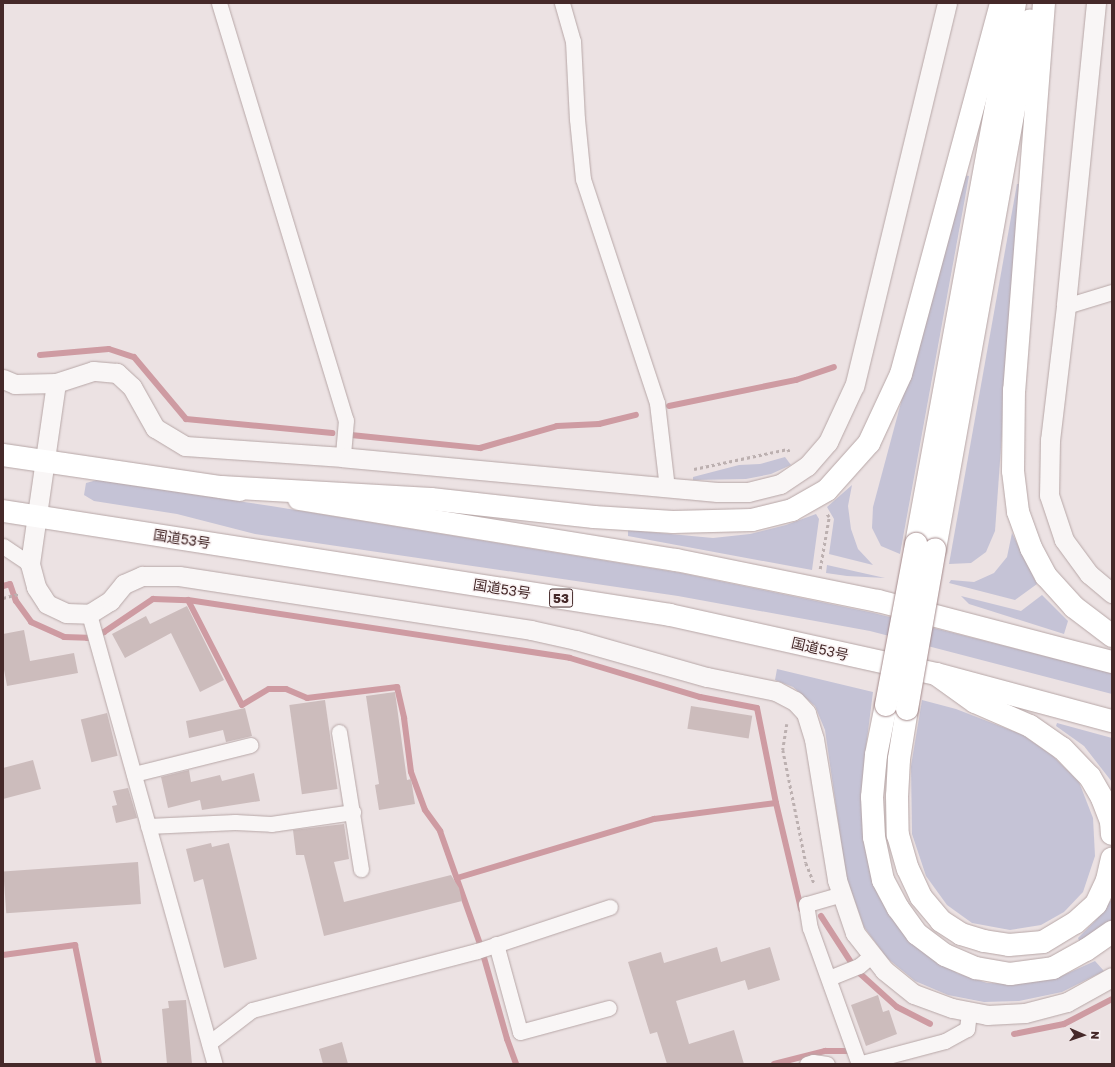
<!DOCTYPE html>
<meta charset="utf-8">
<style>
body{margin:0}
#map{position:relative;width:1115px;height:1067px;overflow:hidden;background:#ece2e3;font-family:"Golos Text","Noto Sans JP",sans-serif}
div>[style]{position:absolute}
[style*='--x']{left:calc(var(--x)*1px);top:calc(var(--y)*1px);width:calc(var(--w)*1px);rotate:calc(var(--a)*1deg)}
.green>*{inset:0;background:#c5c3d6}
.stream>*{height:6px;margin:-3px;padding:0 3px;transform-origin:3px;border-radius:3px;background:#ce9ba2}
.building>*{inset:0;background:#ccbcbc;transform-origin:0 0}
.path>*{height:2.5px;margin-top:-1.25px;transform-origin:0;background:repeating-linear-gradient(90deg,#bcb0b0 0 3px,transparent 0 6px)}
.roads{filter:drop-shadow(0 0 1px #b7a7a7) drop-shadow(0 0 1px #b7a7a7)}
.minor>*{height:15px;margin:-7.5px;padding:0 7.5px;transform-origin:7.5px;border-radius:7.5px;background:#f9f6f6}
.tertiary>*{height:19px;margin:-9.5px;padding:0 9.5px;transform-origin:9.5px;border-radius:9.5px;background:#f9f6f6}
.trunk>*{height:22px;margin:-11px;padding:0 11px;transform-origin:11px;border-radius:11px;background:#fff}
.motorway>*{height:22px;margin:-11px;padding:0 11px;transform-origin:11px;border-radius:11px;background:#fff}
.bridges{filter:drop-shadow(0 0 1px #a4898a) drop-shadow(0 0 1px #a4898a)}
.motorway-bridge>*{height:22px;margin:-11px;padding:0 11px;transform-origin:11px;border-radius:11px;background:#fff}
span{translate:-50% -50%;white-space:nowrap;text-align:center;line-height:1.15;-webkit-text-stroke:3px #f9f2f3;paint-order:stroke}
.shield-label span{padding:1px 3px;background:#f9f2f3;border:1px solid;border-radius:3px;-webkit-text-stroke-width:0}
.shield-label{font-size:13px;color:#452929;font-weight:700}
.street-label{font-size:14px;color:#452929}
.frame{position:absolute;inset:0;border:4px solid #452929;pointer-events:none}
.north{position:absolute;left:1063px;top:1015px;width:40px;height:40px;-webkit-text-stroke:3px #f9f2f3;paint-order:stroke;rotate:92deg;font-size:11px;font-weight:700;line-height:16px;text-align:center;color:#452929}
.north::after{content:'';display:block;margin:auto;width:14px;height:18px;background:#452929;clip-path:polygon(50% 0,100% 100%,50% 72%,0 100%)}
</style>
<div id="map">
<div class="green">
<i style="clip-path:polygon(962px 175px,969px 176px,900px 554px,881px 546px,872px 528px,873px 507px)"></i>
<i style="clip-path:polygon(1017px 184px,1020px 184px,995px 531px,986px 552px,971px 563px,949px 564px)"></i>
<i style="clip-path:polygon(785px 457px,791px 465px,771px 474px,746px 479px,693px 480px,693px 477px,739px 465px,760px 464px)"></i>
<i style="clip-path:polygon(97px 480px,271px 506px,681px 573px,874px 613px,1112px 673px,1112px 694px,870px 631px,678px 596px,255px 534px,177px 514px,94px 501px,84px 495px,86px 483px)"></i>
<i style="clip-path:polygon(852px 485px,848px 506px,851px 529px,858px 549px,873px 565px,829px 554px,834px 519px,827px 507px)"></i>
<i style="clip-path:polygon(816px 514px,819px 519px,812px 570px,628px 536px,628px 530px,713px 538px,750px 534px,786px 525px)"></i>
<i style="clip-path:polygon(1012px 533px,1037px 584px,1015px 600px,949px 583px,951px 580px,974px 582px,994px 573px,1007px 557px)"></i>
<i style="clip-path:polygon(827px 565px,885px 578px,847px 576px,826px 573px)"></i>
<i style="clip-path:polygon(1042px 595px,1068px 621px,1064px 634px,969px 604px,961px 596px,1021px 611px)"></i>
<i style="clip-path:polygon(777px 669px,873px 692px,865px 755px,863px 837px,916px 945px,957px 973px,987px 983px,1013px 984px,1057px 978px,1095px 961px,1104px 971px,1062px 992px,1019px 1001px,984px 1002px,948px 995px,915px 981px,887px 958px,864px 927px,846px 876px,825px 730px,815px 706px,793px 687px,775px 680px)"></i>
<i style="clip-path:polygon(922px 700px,956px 709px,1023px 735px,1053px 756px,1079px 782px,1093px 818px,1095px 856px,1083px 892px,1064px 912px,1041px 925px,1010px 930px,972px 923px,947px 905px,926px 876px,912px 834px,911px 766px)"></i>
<i style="clip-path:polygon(1057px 723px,1112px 738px,1112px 782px,1084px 746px,1056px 726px)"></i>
<i style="clip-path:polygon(1112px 899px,1112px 922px,1080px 943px,1078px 938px,1095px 921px)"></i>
</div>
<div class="stream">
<i style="--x:40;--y:355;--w:69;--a:-5"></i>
<i style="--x:109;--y:349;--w:26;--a:18"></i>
<i style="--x:134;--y:357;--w:81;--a:50"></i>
<i style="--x:186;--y:419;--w:147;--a:5.5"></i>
<i style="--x:669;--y:406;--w:130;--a:-11.6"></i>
<i style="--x:796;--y:380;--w:40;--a:-18.9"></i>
<i style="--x:351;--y:435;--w:130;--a:5.8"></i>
<i style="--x:480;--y:448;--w:80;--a:-15.9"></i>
<i style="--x:557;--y:426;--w:42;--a:-2.7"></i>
<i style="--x:599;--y:424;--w:38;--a:-14"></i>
<i style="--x:3;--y:586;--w:7;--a:-16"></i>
<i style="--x:10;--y:584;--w:18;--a:71"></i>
<i style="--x:16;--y:601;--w:26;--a:54"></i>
<i style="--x:31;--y:622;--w:36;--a:24"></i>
<i style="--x:64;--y:637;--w:23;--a:2"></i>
<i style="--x:87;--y:638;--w:18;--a:-19"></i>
<i style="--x:104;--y:632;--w:59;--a:-34"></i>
<i style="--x:153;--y:599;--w:35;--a:2"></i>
<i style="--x:188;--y:600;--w:118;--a:62.8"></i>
<i style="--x:242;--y:705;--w:31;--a:-31"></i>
<i style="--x:269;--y:689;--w:17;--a:0"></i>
<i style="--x:286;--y:689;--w:23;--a:23"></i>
<i style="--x:307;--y:698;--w:91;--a:-7"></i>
<i style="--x:397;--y:687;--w:32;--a:77"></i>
<i style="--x:404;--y:718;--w:54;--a:82.6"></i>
<i style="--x:411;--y:772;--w:40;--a:69.8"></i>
<i style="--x:425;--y:810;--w:26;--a:54"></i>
<i style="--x:440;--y:831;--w:123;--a:70.5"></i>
<i style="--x:481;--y:947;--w:96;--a:74.2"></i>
<i style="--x:507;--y:1039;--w:27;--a:70"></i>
<i style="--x:188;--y:600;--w:386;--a:8.6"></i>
<i style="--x:570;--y:658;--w:136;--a:16.7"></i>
<i style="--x:700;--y:697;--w:58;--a:10.9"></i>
<i style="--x:757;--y:708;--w:97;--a:78.7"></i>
<i style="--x:457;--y:878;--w:206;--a:-16.7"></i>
<i style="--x:654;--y:819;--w:123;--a:-7.5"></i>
<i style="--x:776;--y:803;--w:109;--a:76.7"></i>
<i style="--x:821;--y:916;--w:64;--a:57.1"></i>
<i style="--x:856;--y:970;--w:55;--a:42.1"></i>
<i style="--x:897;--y:1007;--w:37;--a:27"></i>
<i style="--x:3;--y:955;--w:73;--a:-7.9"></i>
<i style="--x:75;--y:945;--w:121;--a:78.6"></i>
<i style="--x:1014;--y:1034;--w:51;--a:-11.3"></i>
<i style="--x:1064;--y:1024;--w:54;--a:-27.5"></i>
<i style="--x:774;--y:1064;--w:53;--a:-14.3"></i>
<i style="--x:825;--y:1051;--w:25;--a:0"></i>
</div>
<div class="building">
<i style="clip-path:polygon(187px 606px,224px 680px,200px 692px,171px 633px,125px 658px,112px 634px,146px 616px,150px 624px)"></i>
<i style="clip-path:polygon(24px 630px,30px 661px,74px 653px,78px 673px,7px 686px,3px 664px,3px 634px)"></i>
<i style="clip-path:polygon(395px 692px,407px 780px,411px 779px,415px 804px,379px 810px,375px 785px,379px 784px,366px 696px)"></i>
<i style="left:325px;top:700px;width:90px;height:36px;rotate:82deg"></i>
<i style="left:691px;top:706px;width:62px;height:23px;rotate:9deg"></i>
<i style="clip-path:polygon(245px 708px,252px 736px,226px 742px,223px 730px,189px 738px,186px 721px)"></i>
<i style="left:107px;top:713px;width:44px;height:27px;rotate:76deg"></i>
<i style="clip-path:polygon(33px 760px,41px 789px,3px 799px,3px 768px)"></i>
<i style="clip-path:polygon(189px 770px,191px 782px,220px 775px,222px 781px,254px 773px,260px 801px,202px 810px,200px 800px,168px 808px,161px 777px)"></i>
<i style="clip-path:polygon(128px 788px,137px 818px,116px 823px,112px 806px,117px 805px,113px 791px)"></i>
<i style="clip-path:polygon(344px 824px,349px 859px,334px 862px,344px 902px,451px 875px,459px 888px,462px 901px,324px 936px,304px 855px,296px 855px,293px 830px)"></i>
<i style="clip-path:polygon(211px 843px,212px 847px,229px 843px,257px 959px,224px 968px,203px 879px,194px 882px,186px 849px)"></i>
<i style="left:138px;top:862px;width:42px;height:135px;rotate:86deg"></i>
<i style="clip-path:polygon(717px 947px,721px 962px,770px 947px,780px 980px,748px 990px,745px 980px,676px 1001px,689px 1044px,734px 1030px,744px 1064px,667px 1064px,657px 1032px,650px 1034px,628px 962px,661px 952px,664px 963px)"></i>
<i style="clip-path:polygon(878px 995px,883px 1012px,889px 1010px,897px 1034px,866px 1046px,851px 1005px)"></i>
<i style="clip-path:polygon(186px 1000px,192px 1064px,167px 1064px,162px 1009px,169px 1008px,168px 1001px)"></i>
<i style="clip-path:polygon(342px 1042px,348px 1064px,323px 1064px,319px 1049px)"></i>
</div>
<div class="path">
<i style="--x:694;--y:469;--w:96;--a:-12"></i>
<i style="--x:788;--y:449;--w:4;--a:63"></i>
<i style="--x:820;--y:569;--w:53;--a:-80.2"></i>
<i style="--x:829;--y:517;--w:5;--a:-127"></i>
<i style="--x:3;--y:598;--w:16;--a:-15"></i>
<i style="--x:787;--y:724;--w:26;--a:99"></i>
<i style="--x:783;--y:750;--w:115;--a:78.5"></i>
<i style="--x:806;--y:863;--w:22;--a:68"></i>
</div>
<div class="roads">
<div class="minor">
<i style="--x:219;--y:3;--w:436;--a:73.1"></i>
<i style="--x:346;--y:420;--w:37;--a:95"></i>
<i style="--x:562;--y:3;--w:40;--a:74"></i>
<i style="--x:573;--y:41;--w:78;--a:87.1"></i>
<i style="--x:577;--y:119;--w:60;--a:84.3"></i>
<i style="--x:583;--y:179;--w:236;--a:71.7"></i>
<i style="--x:657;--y:403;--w:86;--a:83.3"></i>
<i style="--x:1066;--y:306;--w:48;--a:-16.9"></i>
<i style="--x:3;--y:546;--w:32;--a:34"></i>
<i style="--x:89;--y:614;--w:467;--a:74.4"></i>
<i style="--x:339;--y:732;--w:139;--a:80.9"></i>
<i style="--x:134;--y:774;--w:120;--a:-14"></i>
<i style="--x:148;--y:826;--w:87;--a:-2.6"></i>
<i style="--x:235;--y:822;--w:36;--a:3"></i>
<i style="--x:271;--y:824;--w:83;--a:-8.3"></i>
<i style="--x:842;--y:894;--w:37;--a:164"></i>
<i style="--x:806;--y:904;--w:24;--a:81"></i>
<i style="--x:810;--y:928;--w:145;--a:70.2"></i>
<i style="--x:496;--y:944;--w:91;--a:74.7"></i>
<i style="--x:520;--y:1032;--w:92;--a:-15.1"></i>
<i style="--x:829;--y:978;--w:32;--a:-22"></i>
<i style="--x:859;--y:966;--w:17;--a:-40"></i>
<i style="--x:209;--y:1043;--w:54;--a:-37.5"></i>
<i style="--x:252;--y:1010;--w:233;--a:-14.7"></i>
<i style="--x:477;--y:951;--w:140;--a:-18.3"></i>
<i style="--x:807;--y:1064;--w:6;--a:-18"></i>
<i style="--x:813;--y:1062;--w:14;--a:8"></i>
<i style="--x:858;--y:1064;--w:90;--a:-14.8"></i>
<i style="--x:945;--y:1041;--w:25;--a:-29"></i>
<i style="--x:967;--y:1029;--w:17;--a:-83"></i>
</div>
<div class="tertiary">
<i style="--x:947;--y:3;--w:394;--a:103.6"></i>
<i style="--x:854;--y:386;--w:62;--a:114.9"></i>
<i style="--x:828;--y:442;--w:32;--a:131"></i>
<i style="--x:807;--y:466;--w:32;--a:146"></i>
<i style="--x:780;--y:484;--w:33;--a:166"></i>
<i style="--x:748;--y:492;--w:31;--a:180"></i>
<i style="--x:717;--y:492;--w:376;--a:-174.7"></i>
<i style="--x:343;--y:457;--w:158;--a:-176"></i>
<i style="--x:185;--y:446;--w:35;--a:-149"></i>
<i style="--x:155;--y:428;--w:47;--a:-119.3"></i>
<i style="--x:132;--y:387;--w:21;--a:-137"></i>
<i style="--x:117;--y:373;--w:24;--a:-175"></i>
<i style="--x:93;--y:371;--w:39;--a:162"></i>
<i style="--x:56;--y:383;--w:183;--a:98.2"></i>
<i style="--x:30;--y:564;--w:24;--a:75"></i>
<i style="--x:36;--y:587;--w:20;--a:57"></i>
<i style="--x:47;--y:604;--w:21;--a:25"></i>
<i style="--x:66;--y:613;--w:23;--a:2"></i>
<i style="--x:89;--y:614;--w:25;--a:-32"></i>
<i style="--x:110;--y:601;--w:22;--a:-51"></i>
<i style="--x:124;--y:584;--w:20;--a:-24"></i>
<i style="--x:142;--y:576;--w:37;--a:0"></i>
<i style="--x:179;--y:576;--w:356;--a:8.7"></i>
<i style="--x:531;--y:630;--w:46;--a:12.5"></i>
<i style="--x:576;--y:640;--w:136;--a:15.8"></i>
<i style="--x:707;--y:677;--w:70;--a:11.5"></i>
<i style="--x:776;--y:691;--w:21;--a:28"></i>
<i style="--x:795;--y:701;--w:16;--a:47"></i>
<i style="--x:806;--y:713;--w:27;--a:73"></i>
<i style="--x:814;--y:739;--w:143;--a:80.7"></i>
<i style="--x:837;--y:880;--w:56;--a:71.2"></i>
<i style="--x:855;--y:933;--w:47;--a:51.9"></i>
<i style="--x:884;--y:970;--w:38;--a:39"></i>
<i style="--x:914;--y:994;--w:40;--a:20.2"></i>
<i style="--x:952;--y:1008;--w:36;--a:11"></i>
<i style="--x:987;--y:1015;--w:38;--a:-3"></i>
<i style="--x:1025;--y:1013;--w:43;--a:-14.7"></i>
<i style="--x:1067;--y:1002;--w:51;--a:-29.1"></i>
<i style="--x:1096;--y:3;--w:304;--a:95.7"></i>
<i style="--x:1066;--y:306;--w:135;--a:96.8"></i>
<i style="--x:1050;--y:440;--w:55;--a:91"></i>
<i style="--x:1049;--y:495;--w:47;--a:71.6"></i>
<i style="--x:1064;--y:540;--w:42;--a:53.7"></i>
<i style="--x:1089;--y:574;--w:30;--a:40"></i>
<i style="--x:3;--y:379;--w:13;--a:23"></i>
<i style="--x:15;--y:384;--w:41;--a:-1.4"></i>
</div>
<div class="trunk">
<i style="--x:3;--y:455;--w:239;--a:8.4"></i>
<i style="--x:299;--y:499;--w:382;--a:9.2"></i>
<i style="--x:676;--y:560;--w:206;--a:11.5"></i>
<i style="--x:878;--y:601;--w:242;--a:14.6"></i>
<i style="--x:3;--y:511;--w:675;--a:8.86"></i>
<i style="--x:670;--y:615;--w:272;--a:12.5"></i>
<i style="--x:936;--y:674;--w:182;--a:15"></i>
</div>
<div class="motorway">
<i style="--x:1044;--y:3;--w:388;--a:94.4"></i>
<i style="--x:1014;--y:390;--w:81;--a:90.7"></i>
<i style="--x:1013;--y:471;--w:41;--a:83"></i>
<i style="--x:1018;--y:512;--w:38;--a:70"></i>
<i style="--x:1031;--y:548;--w:32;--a:62"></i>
<i style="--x:1046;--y:576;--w:42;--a:47.9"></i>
<i style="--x:1074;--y:607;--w:48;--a:37.3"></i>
<i style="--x:221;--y:487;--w:210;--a:3.3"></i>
<i style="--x:431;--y:499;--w:164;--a:6.3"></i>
<i style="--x:594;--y:517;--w:79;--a:3.6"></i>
<i style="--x:673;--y:522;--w:79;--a:-1.5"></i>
<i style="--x:752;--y:520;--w:41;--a:-14"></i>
<i style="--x:792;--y:510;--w:40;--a:-29.7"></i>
<i style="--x:827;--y:490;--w:63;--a:-48.2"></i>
<i style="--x:869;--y:443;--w:76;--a:-65.1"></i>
<i style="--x:901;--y:374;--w:384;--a:-74.9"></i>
<i style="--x:916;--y:544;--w:550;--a:-79.63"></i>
<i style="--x:935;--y:549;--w:537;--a:-79.82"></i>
<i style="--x:936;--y:674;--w:48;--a:35.7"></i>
<i style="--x:975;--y:702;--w:60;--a:23.6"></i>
<i style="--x:1030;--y:726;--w:39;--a:35"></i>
<i style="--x:1062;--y:748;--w:40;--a:46"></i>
<i style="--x:1090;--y:777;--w:24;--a:60"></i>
<i style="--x:1102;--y:798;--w:25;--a:69"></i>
<i style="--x:1111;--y:821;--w:13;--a:86"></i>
<i style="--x:886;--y:705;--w:51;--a:101.3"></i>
<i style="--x:876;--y:755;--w:42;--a:95.4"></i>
<i style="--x:872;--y:797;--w:40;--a:87.1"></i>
<i style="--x:874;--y:837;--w:44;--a:78.2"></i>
<i style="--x:883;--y:880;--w:32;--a:62"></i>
<i style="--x:898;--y:908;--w:32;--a:54"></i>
<i style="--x:917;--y:934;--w:35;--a:37"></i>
<i style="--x:945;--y:955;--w:34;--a:23"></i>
<i style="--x:976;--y:968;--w:35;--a:10"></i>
<i style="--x:1010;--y:974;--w:43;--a:-7.9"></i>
<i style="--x:1053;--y:968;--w:38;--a:-29"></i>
<i style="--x:1086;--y:950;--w:32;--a:-35"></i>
<i style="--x:907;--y:709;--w:51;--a:99.1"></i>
<i style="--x:899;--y:759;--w:37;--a:93"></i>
<i style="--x:897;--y:796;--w:39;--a:89"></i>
<i style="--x:898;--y:835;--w:35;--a:74"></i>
<i style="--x:908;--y:869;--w:31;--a:65"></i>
<i style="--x:921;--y:897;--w:31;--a:50"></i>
<i style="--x:941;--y:921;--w:24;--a:33"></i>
<i style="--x:961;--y:934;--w:24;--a:17"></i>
<i style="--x:984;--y:941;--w:25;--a:9"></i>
<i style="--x:1009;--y:945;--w:34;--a:-5"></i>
<i style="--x:1043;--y:942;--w:37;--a:-31"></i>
<i style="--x:1075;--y:923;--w:28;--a:-42"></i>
<i style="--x:1096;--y:904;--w:26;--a:-65"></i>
<i style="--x:1107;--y:880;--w:22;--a:-77"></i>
</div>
</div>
<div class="bridges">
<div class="motorway-bridge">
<i style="--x:886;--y:705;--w:164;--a:-79.4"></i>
<i style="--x:907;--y:709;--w:162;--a:-80.1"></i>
</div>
</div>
<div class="shield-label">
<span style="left:561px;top:598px">53</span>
</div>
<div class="street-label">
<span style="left:182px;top:539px;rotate:9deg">国道53号</span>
<span style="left:502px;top:589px;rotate:9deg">国道53号</span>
<span style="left:820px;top:649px;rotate:13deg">国道53号</span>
</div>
<div class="frame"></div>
<div class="north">N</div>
</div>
